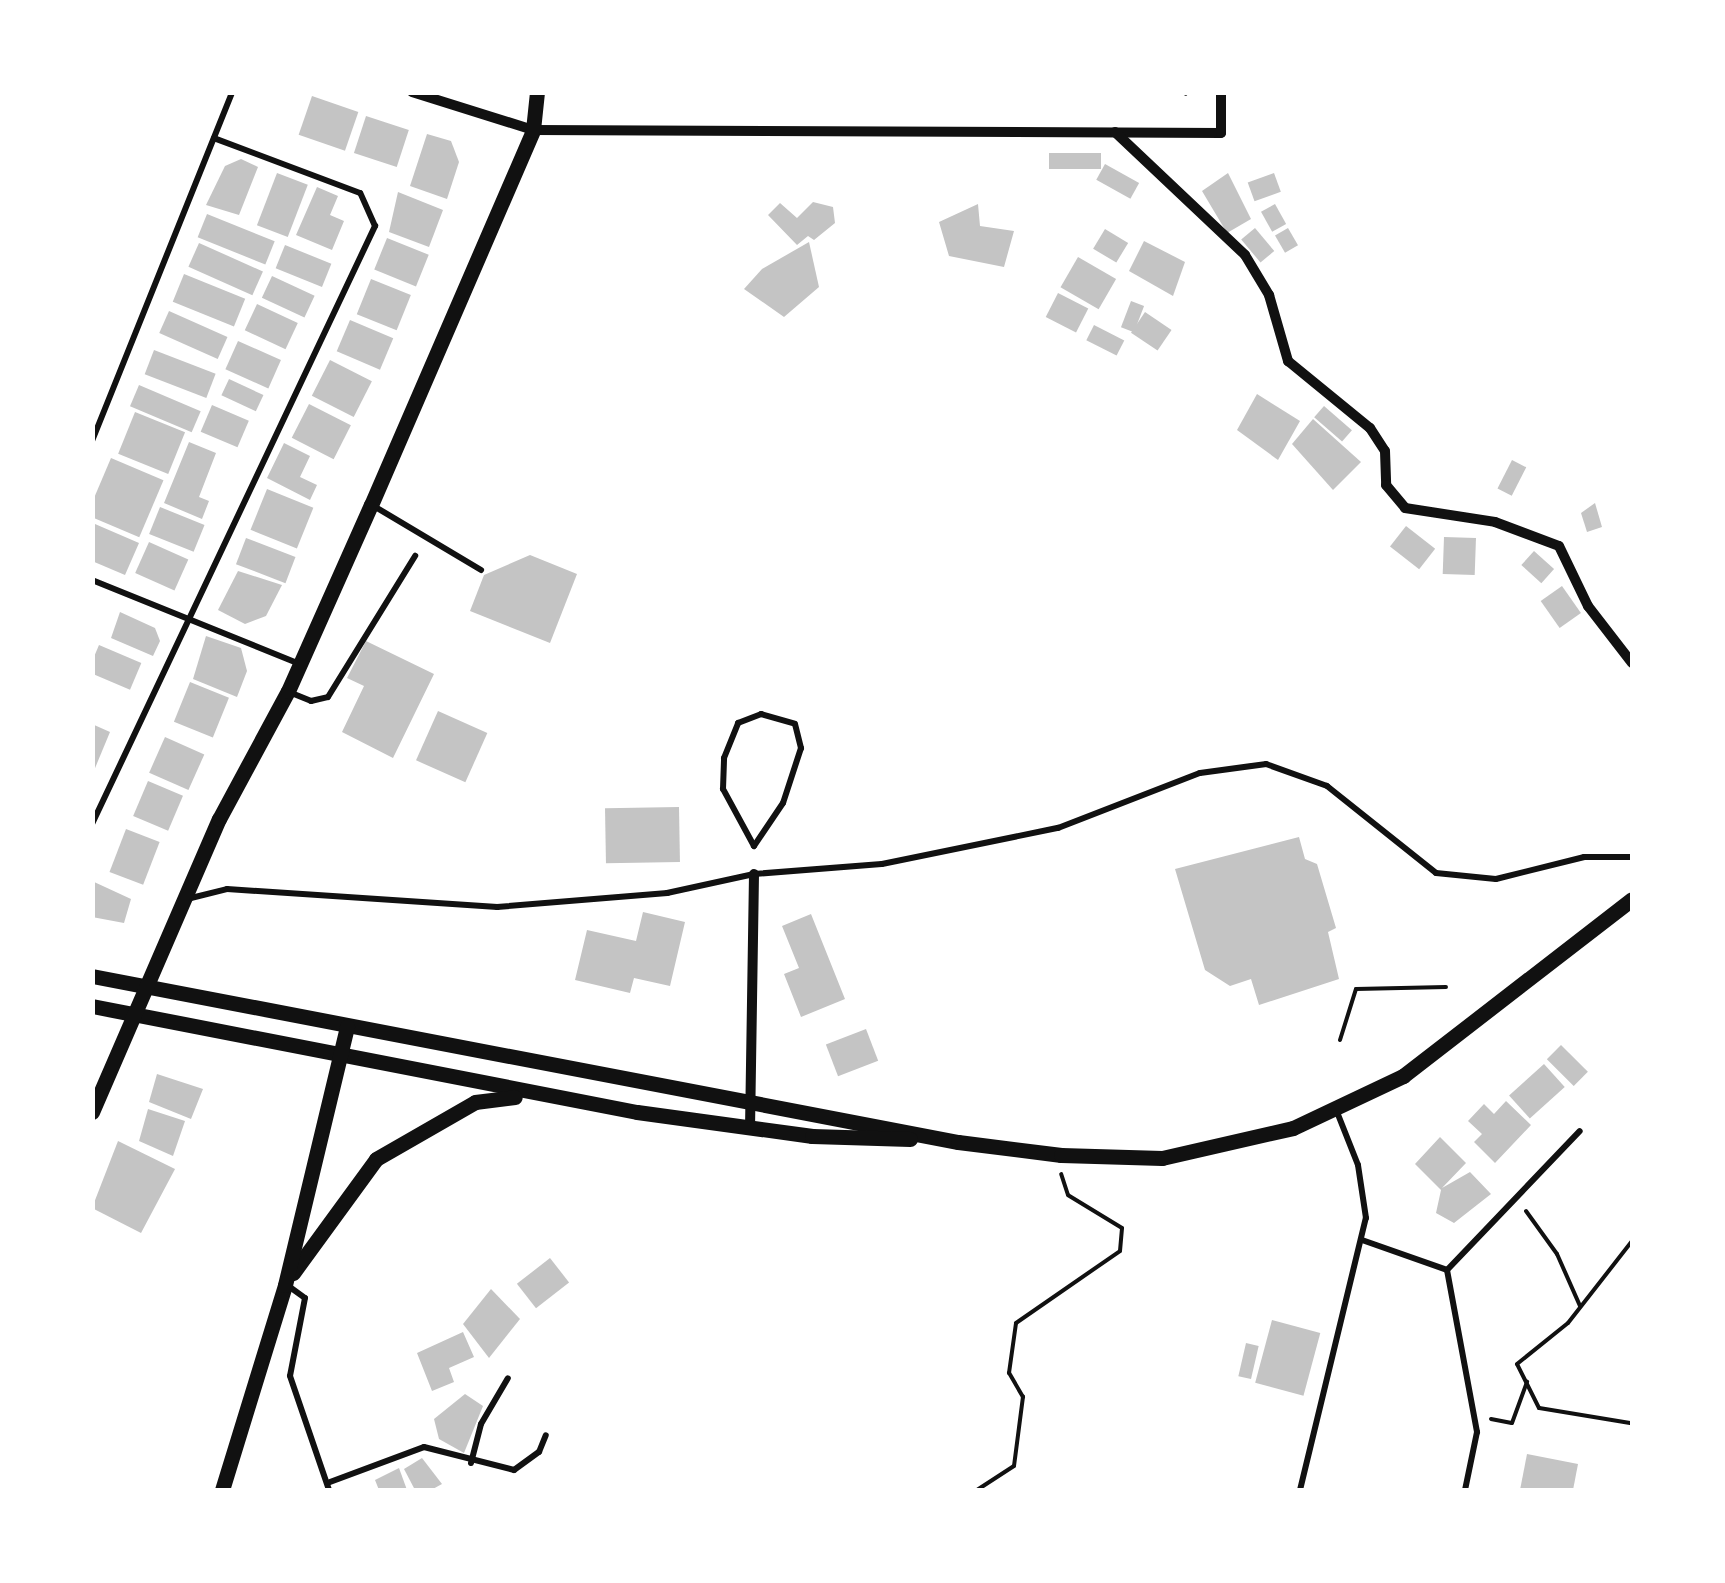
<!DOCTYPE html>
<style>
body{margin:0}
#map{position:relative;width:1725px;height:1583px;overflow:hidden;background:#fff;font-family:Cabin,sans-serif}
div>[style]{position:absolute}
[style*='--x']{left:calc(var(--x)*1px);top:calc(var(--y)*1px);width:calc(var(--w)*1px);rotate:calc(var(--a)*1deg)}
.building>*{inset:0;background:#c4c4c4;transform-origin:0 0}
.path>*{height:4px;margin:-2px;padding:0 2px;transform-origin:2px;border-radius:2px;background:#111}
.service>*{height:6px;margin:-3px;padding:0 3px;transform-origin:3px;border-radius:3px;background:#111}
.minor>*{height:10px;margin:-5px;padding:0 5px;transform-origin:5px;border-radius:5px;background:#111}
.tertiary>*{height:15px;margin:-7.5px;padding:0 7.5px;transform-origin:7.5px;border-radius:7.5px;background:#111}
span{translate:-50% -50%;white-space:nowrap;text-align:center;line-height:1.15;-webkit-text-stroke:8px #fff;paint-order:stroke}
.frame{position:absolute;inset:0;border:95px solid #fff;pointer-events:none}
</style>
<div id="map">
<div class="building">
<i style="left:312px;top:96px;width:49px;height:41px;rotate:19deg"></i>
<i style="left:366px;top:116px;width:45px;height:39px;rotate:18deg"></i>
<i style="clip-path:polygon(427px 134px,451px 141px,459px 162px,447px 199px,410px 186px)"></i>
<i style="left:1101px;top:153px;width:16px;height:52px;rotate:90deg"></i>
<i style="clip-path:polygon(241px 159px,258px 167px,239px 215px,206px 205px,225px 166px)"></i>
<i style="left:1105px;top:164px;width:39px;height:18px;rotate:29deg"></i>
<i style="left:277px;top:173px;width:33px;height:56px;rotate:21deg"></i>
<i style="clip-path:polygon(1228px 173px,1251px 219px,1227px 233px,1202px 191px)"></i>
<i style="left:1274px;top:173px;width:20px;height:28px;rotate:70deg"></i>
<i style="clip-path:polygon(317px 187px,338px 196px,330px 215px,344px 221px,332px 250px,296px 235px)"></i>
<i style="clip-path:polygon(398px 192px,443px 210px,429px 247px,389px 232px)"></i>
<i style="clip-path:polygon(813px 202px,833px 207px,835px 223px,814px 240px,808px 236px,797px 245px,768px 215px,780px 203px,797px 218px)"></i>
<i style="clip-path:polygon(978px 204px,980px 226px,1014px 231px,1004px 267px,949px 256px,939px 222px)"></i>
<i style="left:1275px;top:204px;width:23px;height:16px;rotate:61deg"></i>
<i style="left:207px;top:214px;width:73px;height:25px;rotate:22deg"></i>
<i style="left:1255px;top:228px;width:30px;height:18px;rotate:50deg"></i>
<i style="left:1288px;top:228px;width:20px;height:15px;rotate:60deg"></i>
<i style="left:1105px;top:229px;width:27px;height:23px;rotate:31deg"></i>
<i style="left:387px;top:238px;width:45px;height:34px;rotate:22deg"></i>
<i style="clip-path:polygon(1144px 241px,1185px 262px,1173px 296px,1129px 271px)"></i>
<i style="clip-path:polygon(809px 242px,819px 287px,784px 317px,744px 289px,762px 269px)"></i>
<i style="left:199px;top:243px;width:70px;height:26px;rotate:24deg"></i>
<i style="left:285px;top:245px;width:50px;height:25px;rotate:22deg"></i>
<i style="left:1078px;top:257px;width:44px;height:35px;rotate:30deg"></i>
<i style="left:184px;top:274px;width:66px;height:30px;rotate:22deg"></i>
<i style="left:272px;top:276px;width:47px;height:24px;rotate:25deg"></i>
<i style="left:371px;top:279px;width:43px;height:38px;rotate:22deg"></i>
<i style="left:1058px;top:293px;width:34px;height:27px;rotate:27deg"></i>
<i style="left:1131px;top:301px;width:14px;height:28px;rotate:21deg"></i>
<i style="left:257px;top:304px;width:45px;height:29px;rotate:25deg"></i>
<i style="left:169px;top:311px;width:64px;height:24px;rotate:24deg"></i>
<i style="left:1145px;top:312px;width:32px;height:25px;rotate:34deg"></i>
<i style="left:350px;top:320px;width:47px;height:34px;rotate:23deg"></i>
<i style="left:1094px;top:325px;width:34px;height:17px;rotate:27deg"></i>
<i style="left:238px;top:341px;width:47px;height:31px;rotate:24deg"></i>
<i style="left:154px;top:350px;width:66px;height:26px;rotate:21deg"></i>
<i style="left:330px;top:360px;width:47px;height:40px;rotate:27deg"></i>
<i style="left:229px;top:379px;width:38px;height:18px;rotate:25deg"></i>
<i style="left:139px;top:385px;width:67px;height:23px;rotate:23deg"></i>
<i style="clip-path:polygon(1257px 394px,1300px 421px,1278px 460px,1237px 430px)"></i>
<i style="left:309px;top:404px;width:47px;height:38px;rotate:27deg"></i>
<i style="left:212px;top:405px;width:40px;height:29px;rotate:23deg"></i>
<i style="left:1324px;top:406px;width:37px;height:15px;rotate:41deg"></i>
<i style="left:135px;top:412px;width:54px;height:45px;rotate:22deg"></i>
<i style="clip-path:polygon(1313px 419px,1361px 462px,1333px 490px,1292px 444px)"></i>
<i style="clip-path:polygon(189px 442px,216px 453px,199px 497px,209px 501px,202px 519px,164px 503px)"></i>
<i style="clip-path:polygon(284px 443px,310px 456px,300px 477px,317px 485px,310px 500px,267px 478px)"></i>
<i style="left:111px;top:458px;width:57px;height:62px;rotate:23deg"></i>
<i style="left:1512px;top:460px;width:16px;height:32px;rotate:27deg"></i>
<i style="left:267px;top:489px;width:50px;height:44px;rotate:22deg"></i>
<i style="clip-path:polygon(1595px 503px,1602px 527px,1587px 532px,1581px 513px)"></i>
<i style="left:160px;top:507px;width:48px;height:29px;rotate:22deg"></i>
<i style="clip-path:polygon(95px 524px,139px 543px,125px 575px,92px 561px)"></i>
<i style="left:1406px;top:526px;width:37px;height:26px;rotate:38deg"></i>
<i style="left:1444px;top:537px;width:32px;height:37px;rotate:2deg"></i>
<i style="left:246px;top:538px;width:53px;height:28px;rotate:21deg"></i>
<i style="left:149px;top:542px;width:43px;height:34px;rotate:24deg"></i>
<i style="left:1534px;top:551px;width:27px;height:19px;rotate:42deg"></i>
<i style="clip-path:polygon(530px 555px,577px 574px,550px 643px,470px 611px,484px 575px)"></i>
<i style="clip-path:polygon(238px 571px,282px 585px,266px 616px,245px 624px,218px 610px)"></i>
<i style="left:1562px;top:586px;width:33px;height:26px;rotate:55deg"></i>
<i style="clip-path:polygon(120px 612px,155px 628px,160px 641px,153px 656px,111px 638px)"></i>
<i style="clip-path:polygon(206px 636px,241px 648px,247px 671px,237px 697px,193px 679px)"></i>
<i style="clip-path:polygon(366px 641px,434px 674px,393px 758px,342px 732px,364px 686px,347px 678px)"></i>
<i style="left:99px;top:645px;width:46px;height:29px;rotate:23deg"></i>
<i style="left:190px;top:682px;width:42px;height:43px;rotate:22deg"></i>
<i style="left:438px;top:711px;width:54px;height:54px;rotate:24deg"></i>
<i style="clip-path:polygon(92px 724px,110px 732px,93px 773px,92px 773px)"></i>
<i style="left:165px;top:737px;width:43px;height:39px;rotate:24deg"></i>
<i style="left:148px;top:781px;width:38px;height:38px;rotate:23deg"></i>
<i style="left:679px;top:807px;width:55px;height:74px;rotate:89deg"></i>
<i style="left:126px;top:829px;width:36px;height:46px;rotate:21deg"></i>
<i style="clip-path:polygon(1299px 837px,1305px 859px,1317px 864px,1336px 928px,1328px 932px,1339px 979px,1259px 1005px,1251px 979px,1230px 986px,1205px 970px,1175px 869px)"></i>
<i style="clip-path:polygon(92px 881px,131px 899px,124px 923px,92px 917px)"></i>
<i style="clip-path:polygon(643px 912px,685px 922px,670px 986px,634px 978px,630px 993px,575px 980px,587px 930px,636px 941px)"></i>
<i style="clip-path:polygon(811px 914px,845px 999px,801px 1017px,784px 974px,799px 968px,782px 926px)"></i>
<i style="left:866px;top:1029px;width:34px;height:43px;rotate:69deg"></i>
<i style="left:1561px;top:1045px;width:38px;height:20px;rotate:45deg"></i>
<i style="left:1544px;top:1064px;width:31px;height:47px;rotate:48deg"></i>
<i style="clip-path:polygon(157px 1074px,203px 1089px,191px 1119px,149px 1102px)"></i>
<i style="clip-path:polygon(1506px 1101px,1531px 1125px,1495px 1163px,1474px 1142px,1482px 1134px,1468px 1121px,1484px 1104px,1494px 1114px)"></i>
<i style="clip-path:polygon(148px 1109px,185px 1121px,173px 1156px,139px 1141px)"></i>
<i style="clip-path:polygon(1440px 1137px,1466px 1163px,1442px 1188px,1470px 1172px,1491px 1194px,1454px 1223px,1436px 1213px,1441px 1190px,1415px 1164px)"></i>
<i style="clip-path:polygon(118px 1141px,175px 1169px,141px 1233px,92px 1208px)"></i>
<i style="left:550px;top:1258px;width:31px;height:42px;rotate:52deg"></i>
<i style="clip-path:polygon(491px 1289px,520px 1319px,489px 1358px,463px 1324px)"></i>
<i style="left:1272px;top:1320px;width:50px;height:65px;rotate:15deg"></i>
<i style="clip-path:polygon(463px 1332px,474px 1357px,449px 1368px,454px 1382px,432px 1391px,417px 1353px)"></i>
<i style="left:1246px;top:1343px;width:13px;height:34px;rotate:13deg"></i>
<i style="clip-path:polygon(465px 1394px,483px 1406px,464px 1453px,439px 1439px,434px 1419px)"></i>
<i style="clip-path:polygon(1527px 1454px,1578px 1464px,1573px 1490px,1520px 1490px)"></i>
<i style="clip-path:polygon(422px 1458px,442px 1484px,431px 1490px,415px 1490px,404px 1469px)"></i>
<i style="clip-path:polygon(399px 1468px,407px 1490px,379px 1490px,375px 1480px)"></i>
</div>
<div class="path">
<i style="--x:1185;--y:92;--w:2;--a:63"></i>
<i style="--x:1340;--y:1040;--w:53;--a:-72.6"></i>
<i style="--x:1356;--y:989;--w:90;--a:-1.3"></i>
<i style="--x:1526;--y:1211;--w:53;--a:54.2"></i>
<i style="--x:1557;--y:1254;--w:57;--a:66.1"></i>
<i style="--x:1632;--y:1418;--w:30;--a:90"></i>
<i style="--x:1491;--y:1419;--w:21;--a:11"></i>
<i style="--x:1512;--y:1423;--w:44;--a:-69.9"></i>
<i style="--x:1630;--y:1423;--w:92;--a:-170.6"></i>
<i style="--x:1539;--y:1408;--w:49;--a:-116.6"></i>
<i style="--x:1517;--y:1364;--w:65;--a:-38.8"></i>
<i style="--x:1568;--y:1323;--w:104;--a:-52"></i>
<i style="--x:977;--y:1490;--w:44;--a:-33"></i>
<i style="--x:1014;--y:1466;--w:70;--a:-82.6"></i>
<i style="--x:1023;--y:1397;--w:28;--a:-120"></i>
<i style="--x:1009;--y:1373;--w:50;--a:-82"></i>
<i style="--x:1016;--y:1323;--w:126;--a:-34.7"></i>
<i style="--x:1120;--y:1251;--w:23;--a:-85"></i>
<i style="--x:1122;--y:1228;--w:63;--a:-148.6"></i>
<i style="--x:1068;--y:1195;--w:22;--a:-108"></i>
</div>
<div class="service">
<i style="--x:92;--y:441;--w:376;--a:-68.1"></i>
<i style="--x:372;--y:505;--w:127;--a:30.8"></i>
<i style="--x:92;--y:580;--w:224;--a:22"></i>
<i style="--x:289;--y:692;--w:24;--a:22"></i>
<i style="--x:311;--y:701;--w:17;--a:-13"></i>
<i style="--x:328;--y:697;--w:166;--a:-58.3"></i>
<i style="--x:761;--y:714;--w:35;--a:16"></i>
<i style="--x:795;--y:724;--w:25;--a:76"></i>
<i style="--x:801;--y:748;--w:58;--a:108.1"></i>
<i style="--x:783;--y:803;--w:52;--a:124"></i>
<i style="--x:754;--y:846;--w:65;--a:-118.5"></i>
<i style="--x:723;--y:789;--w:31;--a:-88"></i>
<i style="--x:724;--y:758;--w:38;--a:-68"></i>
<i style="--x:738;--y:723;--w:25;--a:-21"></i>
<i style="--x:92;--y:824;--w:662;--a:-64.67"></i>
<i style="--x:375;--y:226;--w:36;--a:-114"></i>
<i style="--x:360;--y:193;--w:156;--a:-159.4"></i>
<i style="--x:187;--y:899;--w:41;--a:-14"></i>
<i style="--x:227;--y:889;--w:271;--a:3.8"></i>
<i style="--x:497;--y:907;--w:171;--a:-4.7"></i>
<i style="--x:667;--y:893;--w:89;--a:-12.3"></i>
<i style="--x:754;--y:874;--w:128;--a:-4.5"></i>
<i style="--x:882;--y:864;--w:180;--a:-11.6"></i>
<i style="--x:1058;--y:828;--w:152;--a:-21.2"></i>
<i style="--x:1200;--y:773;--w:67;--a:-7.8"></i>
<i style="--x:1266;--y:764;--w:65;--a:19.8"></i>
<i style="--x:1327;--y:786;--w:139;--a:38.6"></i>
<i style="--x:1436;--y:873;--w:60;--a:5.7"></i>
<i style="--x:1496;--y:879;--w:91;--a:-14"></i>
<i style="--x:1584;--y:857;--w:48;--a:0"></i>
<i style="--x:1362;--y:1240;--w:90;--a:19.4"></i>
<i style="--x:1447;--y:1270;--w:192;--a:-46.3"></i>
<i style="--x:1447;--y:1270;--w:165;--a:79.5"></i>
<i style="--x:1477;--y:1432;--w:59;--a:101.7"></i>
<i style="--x:287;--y:1285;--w:22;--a:36"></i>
<i style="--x:305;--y:1298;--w:79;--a:100.9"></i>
<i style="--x:290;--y:1376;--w:120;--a:71.1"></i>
<i style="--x:471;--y:1463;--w:40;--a:-75.6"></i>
<i style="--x:481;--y:1424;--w:53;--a:-59.6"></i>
<i style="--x:330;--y:1482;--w:100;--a:-20.4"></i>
<i style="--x:424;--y:1447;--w:93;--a:14.3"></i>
<i style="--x:514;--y:1470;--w:31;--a:-36"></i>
<i style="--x:539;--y:1452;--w:18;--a:-68"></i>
<i style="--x:1300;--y:1490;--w:280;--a:-76.4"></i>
<i style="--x:1366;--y:1218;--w:54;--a:-98.6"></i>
<i style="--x:1358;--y:1165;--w:57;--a:-111.6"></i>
</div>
<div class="minor">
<i style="--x:412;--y:92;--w:127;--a:17.4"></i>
<i style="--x:533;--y:130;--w:688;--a:0.25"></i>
<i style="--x:1221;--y:133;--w:41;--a:-90"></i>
<i style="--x:1115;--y:132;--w:179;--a:43.4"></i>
<i style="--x:1245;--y:255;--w:47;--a:59"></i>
<i style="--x:1269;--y:295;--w:69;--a:73.9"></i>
<i style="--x:1288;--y:361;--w:106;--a:39.3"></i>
<i style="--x:1370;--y:428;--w:27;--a:57"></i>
<i style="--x:1385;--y:451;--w:34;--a:88"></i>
<i style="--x:1386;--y:485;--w:30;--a:50"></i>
<i style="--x:1405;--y:508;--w:91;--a:8.8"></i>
<i style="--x:1495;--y:522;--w:68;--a:20.6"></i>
<i style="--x:1559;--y:546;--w:67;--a:64.2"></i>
<i style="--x:1588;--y:606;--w:72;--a:52.3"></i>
<i style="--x:750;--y:1129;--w:255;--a:-89.1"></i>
</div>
<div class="tertiary">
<i style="--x:92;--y:976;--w:882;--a:10.85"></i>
<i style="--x:958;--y:1142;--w:104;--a:7.2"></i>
<i style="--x:1061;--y:1155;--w:101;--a:1.7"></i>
<i style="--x:1162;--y:1158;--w:134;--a:-12.9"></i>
<i style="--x:1293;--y:1128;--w:122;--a:-25.3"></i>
<i style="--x:1403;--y:1076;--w:289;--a:-37.7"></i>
<i style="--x:92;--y:1006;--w:555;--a:11.01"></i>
<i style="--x:637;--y:1112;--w:177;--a:7.8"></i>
<i style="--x:812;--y:1136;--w:98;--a:1.8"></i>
<i style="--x:92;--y:1112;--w:319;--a:-66.6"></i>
<i style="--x:219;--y:819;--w:145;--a:-61.7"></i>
<i style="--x:288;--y:691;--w:204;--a:-66"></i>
<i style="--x:371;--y:505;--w:408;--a:-66.6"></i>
<i style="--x:533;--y:130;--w:38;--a:-84"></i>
<i style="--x:293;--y:1273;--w:141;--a:-53.9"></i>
<i style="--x:376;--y:1159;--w:114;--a:-29.9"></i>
<i style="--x:475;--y:1102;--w:40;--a:-7.1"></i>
<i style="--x:222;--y:1490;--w:214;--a:-72.9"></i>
<i style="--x:285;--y:1285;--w:266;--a:-76.5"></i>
</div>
<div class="frame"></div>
</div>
